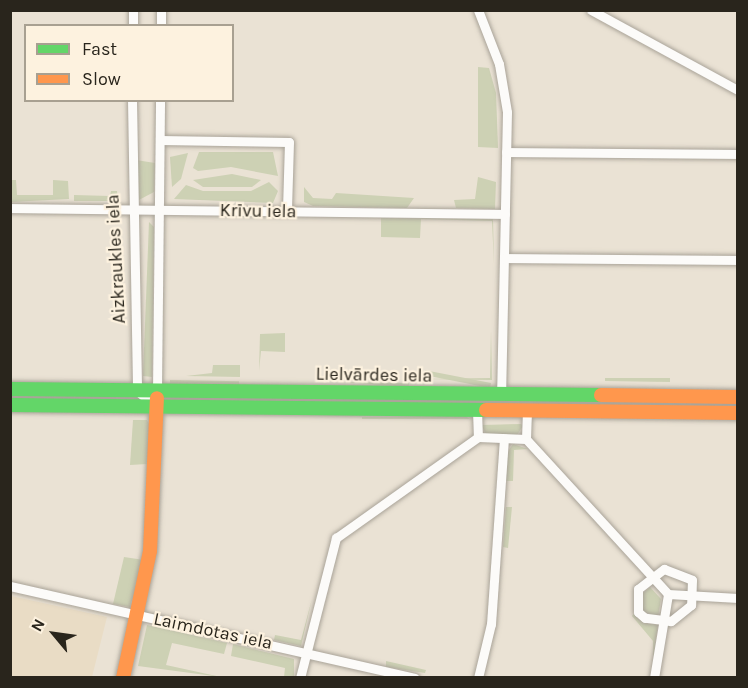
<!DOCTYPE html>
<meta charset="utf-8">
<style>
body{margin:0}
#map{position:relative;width:748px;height:688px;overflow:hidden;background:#eae2d4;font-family:Karla,sans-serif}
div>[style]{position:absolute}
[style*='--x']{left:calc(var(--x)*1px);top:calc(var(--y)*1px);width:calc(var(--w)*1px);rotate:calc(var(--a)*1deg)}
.built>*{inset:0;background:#e9dcc5}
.green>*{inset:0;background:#cdd1b4;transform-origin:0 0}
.roads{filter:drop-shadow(0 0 2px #a9a398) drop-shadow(0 0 2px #a9a398)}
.street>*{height:9px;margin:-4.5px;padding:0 4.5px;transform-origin:4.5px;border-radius:4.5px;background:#fcfbf9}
.fast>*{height:14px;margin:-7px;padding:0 7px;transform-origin:7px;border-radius:7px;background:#63d668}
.slow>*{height:14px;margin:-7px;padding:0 7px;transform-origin:7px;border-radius:7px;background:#ff974d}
span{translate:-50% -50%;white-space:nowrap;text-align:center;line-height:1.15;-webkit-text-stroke:4.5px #fdf2df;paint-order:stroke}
.street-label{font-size:18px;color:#29251c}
.frame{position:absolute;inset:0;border:12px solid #29251c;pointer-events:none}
.legend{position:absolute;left:24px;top:24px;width:210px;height:78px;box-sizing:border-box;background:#fdf2df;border:2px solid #a8a091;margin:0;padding:8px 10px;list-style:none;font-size:18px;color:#29251c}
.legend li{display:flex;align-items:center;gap:12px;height:30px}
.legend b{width:30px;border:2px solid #a8a091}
.north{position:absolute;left:24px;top:604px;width:60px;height:60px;-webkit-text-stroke:4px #fdf2df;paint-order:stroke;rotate:299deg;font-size:16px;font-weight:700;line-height:24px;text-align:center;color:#29251c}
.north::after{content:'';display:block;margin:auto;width:21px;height:27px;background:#29251c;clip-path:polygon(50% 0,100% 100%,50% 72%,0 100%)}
</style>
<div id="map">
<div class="built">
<i style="clip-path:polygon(11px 596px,107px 617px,92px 677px,11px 678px)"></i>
</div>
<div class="green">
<i style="clip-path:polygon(478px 67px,489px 68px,496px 93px,498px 148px,478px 147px)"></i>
<i style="clip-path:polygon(199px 152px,273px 152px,278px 176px,231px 167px,198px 171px,193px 168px)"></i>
<i style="clip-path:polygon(188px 153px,181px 179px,172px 187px,170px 157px)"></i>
<i style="clip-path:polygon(136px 160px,155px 163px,154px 192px,137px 201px)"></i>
<i style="clip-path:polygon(232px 174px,261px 180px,252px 187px,203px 187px,193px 180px)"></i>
<i style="clip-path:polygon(478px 177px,496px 182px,495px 209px,456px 208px,454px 200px,475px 199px)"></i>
<i style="clip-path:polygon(11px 180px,16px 180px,17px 195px,53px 195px,53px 180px,68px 181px,69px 199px,11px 202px)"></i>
<i style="clip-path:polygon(269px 182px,278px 191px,273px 203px,174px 199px,186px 185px,203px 191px,251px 191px)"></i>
<i style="clip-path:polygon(304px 187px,313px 198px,332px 199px,336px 193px,414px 198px,407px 208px,313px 206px,304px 202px)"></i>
<i style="clip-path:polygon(111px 191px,117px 191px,118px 201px,74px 201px,74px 195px,110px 196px)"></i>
<i style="clip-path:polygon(381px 218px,493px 219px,494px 265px,492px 221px,421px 219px,420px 238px,381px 237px)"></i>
<i style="clip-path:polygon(149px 222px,154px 227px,152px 377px,143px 376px)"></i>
<i style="clip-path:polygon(491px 330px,492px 380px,421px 379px,490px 378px)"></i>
<i style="clip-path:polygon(285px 333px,285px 352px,261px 351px,259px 371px,260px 334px)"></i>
<i style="clip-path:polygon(213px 365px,240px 365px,240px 377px,186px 376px,212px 373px)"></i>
<i style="clip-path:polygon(605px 378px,670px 378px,670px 382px,605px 381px)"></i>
<i style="left:170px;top:380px;width:69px;height:5px;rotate:1deg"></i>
<i style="clip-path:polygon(341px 382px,409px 383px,409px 387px)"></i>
<i style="left:491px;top:383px;width:5px;height:67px;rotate:101deg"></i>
<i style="left:11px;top:394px;width:105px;height:6px;rotate:1deg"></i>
<i style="clip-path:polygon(170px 396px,470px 399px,470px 405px,170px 401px)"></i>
<i style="clip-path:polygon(533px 400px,737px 403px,738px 407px,533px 405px)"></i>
<i style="clip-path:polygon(465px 416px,470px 419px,362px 419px,362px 417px)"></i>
<i style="clip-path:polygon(133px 420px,147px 420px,151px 428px,147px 464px,130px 465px)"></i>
<i style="clip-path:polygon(481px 425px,521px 424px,523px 426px,517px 435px,486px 434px)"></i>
<i style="clip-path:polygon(513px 444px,528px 449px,514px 450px,513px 481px,506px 481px,507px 453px)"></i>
<i style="clip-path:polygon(506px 507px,512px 507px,508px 548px,503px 547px)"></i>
<i style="clip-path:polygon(124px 557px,144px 560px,130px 607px,113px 604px)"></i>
<i style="clip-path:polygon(650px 587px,661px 599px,658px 617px,642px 611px,641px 595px)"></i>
<i style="clip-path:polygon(312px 599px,301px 646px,274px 640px,275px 635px,301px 640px)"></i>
<i style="clip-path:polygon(635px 612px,644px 623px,658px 625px,653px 660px,653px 641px,632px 616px)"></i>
<i style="clip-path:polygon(147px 625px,227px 643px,224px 654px,172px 643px,166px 665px,221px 677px,138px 666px)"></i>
<i style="clip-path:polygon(233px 644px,294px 659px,294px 677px,284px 677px,285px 668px,231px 656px)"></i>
<i style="clip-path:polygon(386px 661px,426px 670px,425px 673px,386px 667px)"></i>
</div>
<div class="roads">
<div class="street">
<i style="--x:478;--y:10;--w:58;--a:68.7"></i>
<i style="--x:499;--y:64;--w:49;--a:80.5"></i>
<i style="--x:507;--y:112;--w:282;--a:91.2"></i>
<i style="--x:591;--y:10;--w:167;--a:28.6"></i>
<i style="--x:133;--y:26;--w:16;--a:-90"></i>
<i style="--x:161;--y:26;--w:16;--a:-90"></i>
<i style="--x:132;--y:100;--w:291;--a:89"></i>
<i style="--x:137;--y:391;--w:24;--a:38"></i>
<i style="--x:160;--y:140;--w:129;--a:0.9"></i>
<i style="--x:289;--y:142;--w:69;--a:91.7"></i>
<i style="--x:506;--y:152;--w:232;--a:0.5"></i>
<i style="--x:10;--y:208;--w:495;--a:0.7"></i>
<i style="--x:504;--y:258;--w:234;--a:0.5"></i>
<i style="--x:157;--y:391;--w:291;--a:-89.4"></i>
<i style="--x:477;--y:410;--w:27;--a:88"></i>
<i style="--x:478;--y:437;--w:48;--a:2.4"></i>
<i style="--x:526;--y:439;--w:210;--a:47.5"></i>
<i style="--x:668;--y:594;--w:70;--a:3.3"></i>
<i style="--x:526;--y:439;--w:29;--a:-88"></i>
<i style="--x:664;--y:569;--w:30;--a:21"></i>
<i style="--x:692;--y:580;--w:25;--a:92"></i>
<i style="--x:691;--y:605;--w:26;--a:141"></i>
<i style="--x:671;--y:621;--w:26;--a:-173"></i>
<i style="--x:645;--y:618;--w:9;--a:-139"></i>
<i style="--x:638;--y:612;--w:23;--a:-90"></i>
<i style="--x:638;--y:589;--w:33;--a:-38"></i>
<i style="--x:10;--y:586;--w:415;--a:12.8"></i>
<i style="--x:300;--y:678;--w:145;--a:-75.6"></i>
<i style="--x:336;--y:538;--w:174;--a:-35.4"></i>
<i style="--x:478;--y:678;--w:56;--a:-76.5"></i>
<i style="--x:491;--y:624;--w:186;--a:-86"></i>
<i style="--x:654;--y:678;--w:85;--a:-80.5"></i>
</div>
<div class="fast">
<i style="--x:10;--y:389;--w:591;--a:0.58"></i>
<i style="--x:10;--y:405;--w:476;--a:0.6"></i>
</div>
<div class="slow">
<i style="--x:601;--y:395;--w:137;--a:0.8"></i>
<i style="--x:486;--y:410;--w:252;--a:0.7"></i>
<i style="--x:123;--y:678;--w:130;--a:-78"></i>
<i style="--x:150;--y:551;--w:153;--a:-87.4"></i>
</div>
</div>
<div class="street-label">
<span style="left:258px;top:211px;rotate:1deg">Krīvu iela</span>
<span style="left:116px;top:259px;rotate:-93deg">Aizkraukles iela</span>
<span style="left:374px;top:375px;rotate:1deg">Lielvārdes iela</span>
<span style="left:213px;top:631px;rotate:12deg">Laimdotas iela</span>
</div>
<div class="frame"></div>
<ul class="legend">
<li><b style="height:8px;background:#63d668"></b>Fast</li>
<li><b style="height:8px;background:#ff974d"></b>Slow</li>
</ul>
<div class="north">N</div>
</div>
